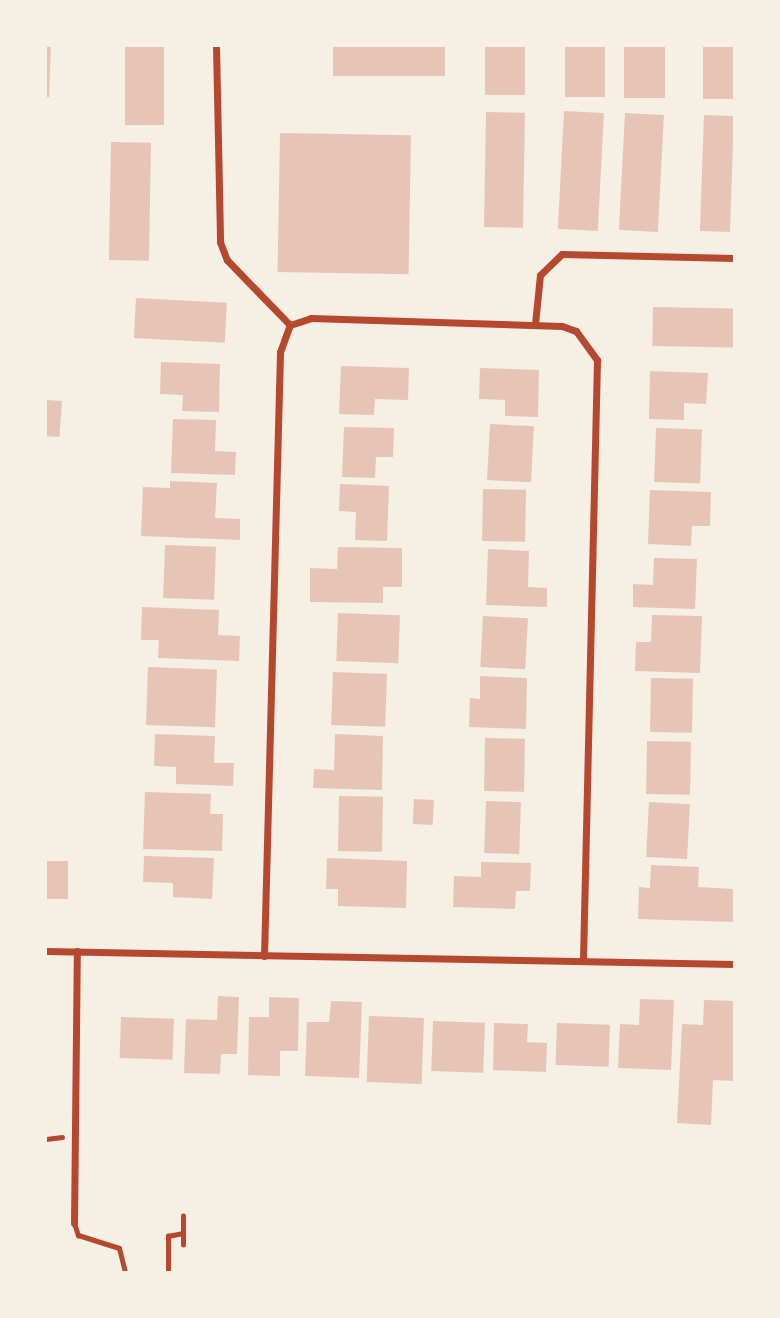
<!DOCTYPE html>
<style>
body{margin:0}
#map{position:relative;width:780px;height:1318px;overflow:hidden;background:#f6efe4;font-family:"Asap Condensed",sans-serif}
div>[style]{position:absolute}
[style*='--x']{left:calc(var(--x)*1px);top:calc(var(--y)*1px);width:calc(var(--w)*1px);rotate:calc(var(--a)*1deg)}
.building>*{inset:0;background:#e6c5b7;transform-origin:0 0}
.path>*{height:4.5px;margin:-2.25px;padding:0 2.25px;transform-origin:2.25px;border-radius:2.25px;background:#b5482f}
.service>*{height:5px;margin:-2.5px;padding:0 2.5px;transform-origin:2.5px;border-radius:2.5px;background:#b5482f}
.minor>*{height:7px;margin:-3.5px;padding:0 3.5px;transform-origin:3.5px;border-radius:3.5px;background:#b5482f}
span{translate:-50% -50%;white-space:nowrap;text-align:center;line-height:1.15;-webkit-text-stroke:6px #f6efe4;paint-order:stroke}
.frame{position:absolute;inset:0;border:47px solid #f6efe4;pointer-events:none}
</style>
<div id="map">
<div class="building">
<i style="clip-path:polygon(46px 46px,51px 46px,49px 97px,46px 97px)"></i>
<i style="left:125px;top:46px;width:39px;height:79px"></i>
<i style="left:333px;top:46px;width:112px;height:30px"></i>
<i style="left:485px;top:46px;width:40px;height:49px"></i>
<i style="left:565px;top:46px;width:40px;height:51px"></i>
<i style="left:624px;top:46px;width:41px;height:52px"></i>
<i style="left:703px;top:46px;width:31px;height:53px"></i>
<i style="left:564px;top:111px;width:40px;height:118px;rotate:3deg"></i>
<i style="left:486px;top:112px;width:39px;height:115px;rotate:1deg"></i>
<i style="left:625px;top:113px;width:39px;height:117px;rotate:3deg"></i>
<i style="left:704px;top:115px;width:30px;height:116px;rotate:2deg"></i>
<i style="left:280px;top:133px;width:131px;height:139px;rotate:1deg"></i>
<i style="left:111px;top:142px;width:40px;height:118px;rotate:1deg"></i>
<i style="left:136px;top:298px;width:91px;height:40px;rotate:3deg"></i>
<i style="left:653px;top:307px;width:81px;height:39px;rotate:1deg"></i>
<i style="clip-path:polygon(161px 362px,220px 364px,219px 412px,182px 411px,183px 395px,160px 394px)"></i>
<i style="clip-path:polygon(341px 366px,409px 368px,408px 400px,375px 399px,374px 415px,339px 414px)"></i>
<i style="clip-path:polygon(480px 368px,539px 370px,538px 417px,505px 416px,505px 400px,479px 399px)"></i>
<i style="clip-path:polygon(650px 371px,708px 373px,706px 404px,684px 403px,684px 420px,649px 419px)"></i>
<i style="left:46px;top:400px;width:16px;height:36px;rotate:4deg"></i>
<i style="clip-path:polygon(173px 419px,216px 420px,215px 451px,236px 452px,235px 475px,171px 473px)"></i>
<i style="left:490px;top:424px;width:44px;height:56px;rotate:3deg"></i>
<i style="clip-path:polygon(344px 427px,394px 428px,393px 457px,376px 457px,375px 478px,342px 477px)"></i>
<i style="left:656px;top:428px;width:46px;height:54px;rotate:2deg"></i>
<i style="clip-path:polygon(170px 481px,217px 483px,215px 518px,240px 519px,240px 540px,141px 536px,143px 487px,170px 488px)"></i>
<i style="clip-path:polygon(340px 484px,389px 486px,387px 541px,355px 540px,356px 512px,339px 511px)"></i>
<i style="left:483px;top:489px;width:43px;height:52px;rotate:1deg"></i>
<i style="clip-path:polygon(650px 490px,711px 492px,710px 526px,692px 526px,691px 546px,648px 544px)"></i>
<i style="left:165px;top:545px;width:51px;height:53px;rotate:2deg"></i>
<i style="clip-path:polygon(338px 547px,402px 548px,402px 587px,383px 587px,383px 603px,310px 602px,310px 568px,337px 569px)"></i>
<i style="clip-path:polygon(488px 549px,529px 551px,528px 587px,547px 588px,547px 607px,486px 605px)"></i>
<i style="clip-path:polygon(654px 558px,697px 559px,695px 609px,633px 607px,633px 584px,653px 585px)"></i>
<i style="clip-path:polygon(142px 607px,219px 610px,218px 635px,240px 636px,239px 661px,158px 658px,159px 640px,141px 640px)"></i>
<i style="left:338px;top:613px;width:62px;height:48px;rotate:2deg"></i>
<i style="clip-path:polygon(652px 615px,702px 616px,700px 673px,635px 671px,636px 642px,651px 642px)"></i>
<i style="left:483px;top:616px;width:45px;height:51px;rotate:3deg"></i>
<i style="left:148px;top:667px;width:69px;height:58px;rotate:2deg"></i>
<i style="left:333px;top:672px;width:54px;height:53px;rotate:2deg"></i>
<i style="clip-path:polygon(480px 676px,527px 678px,526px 729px,469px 727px,470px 698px,480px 699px)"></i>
<i style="left:651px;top:678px;width:42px;height:54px;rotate:1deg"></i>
<i style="clip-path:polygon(155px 734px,215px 736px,214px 763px,234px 763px,233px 786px,176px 784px,176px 767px,154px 766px)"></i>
<i style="clip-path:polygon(335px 734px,383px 736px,382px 790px,313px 788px,314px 769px,334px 770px)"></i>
<i style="left:485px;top:738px;width:40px;height:53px;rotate:1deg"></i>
<i style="left:647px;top:741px;width:44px;height:53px;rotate:1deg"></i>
<i style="clip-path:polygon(145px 792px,211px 794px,210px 814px,223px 814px,222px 851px,143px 849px)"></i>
<i style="left:339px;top:796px;width:44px;height:55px;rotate:1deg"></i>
<i style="left:414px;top:799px;width:20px;height:25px;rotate:3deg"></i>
<i style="left:486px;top:801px;width:35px;height:52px;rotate:2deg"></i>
<i style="left:649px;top:802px;width:41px;height:55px;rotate:3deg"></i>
<i style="clip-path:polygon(144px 856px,214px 858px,212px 899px,173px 897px,173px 883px,143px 882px)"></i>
<i style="clip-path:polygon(327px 858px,407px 861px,406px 908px,338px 906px,338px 889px,326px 889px)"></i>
<i style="left:46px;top:861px;width:22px;height:38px"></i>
<i style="clip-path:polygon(481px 862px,531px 863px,530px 891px,516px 891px,515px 909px,453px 907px,454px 876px,481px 877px)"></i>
<i style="clip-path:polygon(651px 865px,699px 867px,698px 887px,734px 889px,734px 922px,638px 919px,639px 887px,650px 888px)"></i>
<i style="clip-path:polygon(218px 996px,239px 997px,237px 1054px,221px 1054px,220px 1074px,184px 1073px,186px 1019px,217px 1020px)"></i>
<i style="clip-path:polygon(269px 997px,299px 998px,298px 1051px,280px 1051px,280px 1076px,248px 1075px,249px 1017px,269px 1017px)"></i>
<i style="clip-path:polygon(640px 999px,674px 1000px,671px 1070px,618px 1068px,620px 1024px,639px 1025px)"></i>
<i style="clip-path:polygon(704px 1000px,734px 1001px,734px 1081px,713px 1080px,711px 1125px,677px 1123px,682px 1024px,703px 1025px)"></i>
<i style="clip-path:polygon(331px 1001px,362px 1002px,359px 1078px,305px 1076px,307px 1022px,329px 1022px)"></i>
<i style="left:369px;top:1016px;width:55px;height:66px;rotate:2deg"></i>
<i style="left:121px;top:1017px;width:53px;height:41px;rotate:2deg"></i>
<i style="left:433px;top:1021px;width:52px;height:50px;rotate:2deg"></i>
<i style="clip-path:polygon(494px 1023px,528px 1024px,527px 1042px,547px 1043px,546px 1072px,493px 1070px)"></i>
<i style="left:557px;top:1023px;width:53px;height:42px;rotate:2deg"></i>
</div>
<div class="path">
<i style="--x:46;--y:1139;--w:16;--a:-7"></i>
<i style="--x:183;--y:1245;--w:29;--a:-90"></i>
<i style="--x:168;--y:1272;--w:36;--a:-90"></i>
<i style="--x:168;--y:1236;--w:15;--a:-11"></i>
</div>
<div class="service">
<i style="--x:74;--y:1223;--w:13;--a:72"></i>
<i style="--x:78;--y:1235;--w:43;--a:17.6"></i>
<i style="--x:119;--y:1248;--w:25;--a:76"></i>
</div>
<div class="minor">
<i style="--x:216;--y:46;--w:196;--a:88.8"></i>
<i style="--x:220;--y:242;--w:19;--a:69"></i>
<i style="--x:227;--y:260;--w:91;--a:45.9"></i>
<i style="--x:535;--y:324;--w:49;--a:-84.2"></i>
<i style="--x:540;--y:275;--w:30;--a:-44"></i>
<i style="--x:562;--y:254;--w:172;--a:1.3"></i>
<i style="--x:46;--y:951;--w:688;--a:1.08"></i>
<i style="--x:264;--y:956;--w:604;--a:-88.48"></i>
<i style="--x:280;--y:352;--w:29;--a:-70"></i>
<i style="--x:290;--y:325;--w:22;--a:-18"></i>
<i style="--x:311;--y:318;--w:251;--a:1.8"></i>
<i style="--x:562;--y:326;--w:15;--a:20"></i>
<i style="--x:576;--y:331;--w:36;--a:54"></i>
<i style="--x:597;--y:360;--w:600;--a:91.34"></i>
<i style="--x:74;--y:1223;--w:272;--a:-89.4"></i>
</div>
<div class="frame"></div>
</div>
